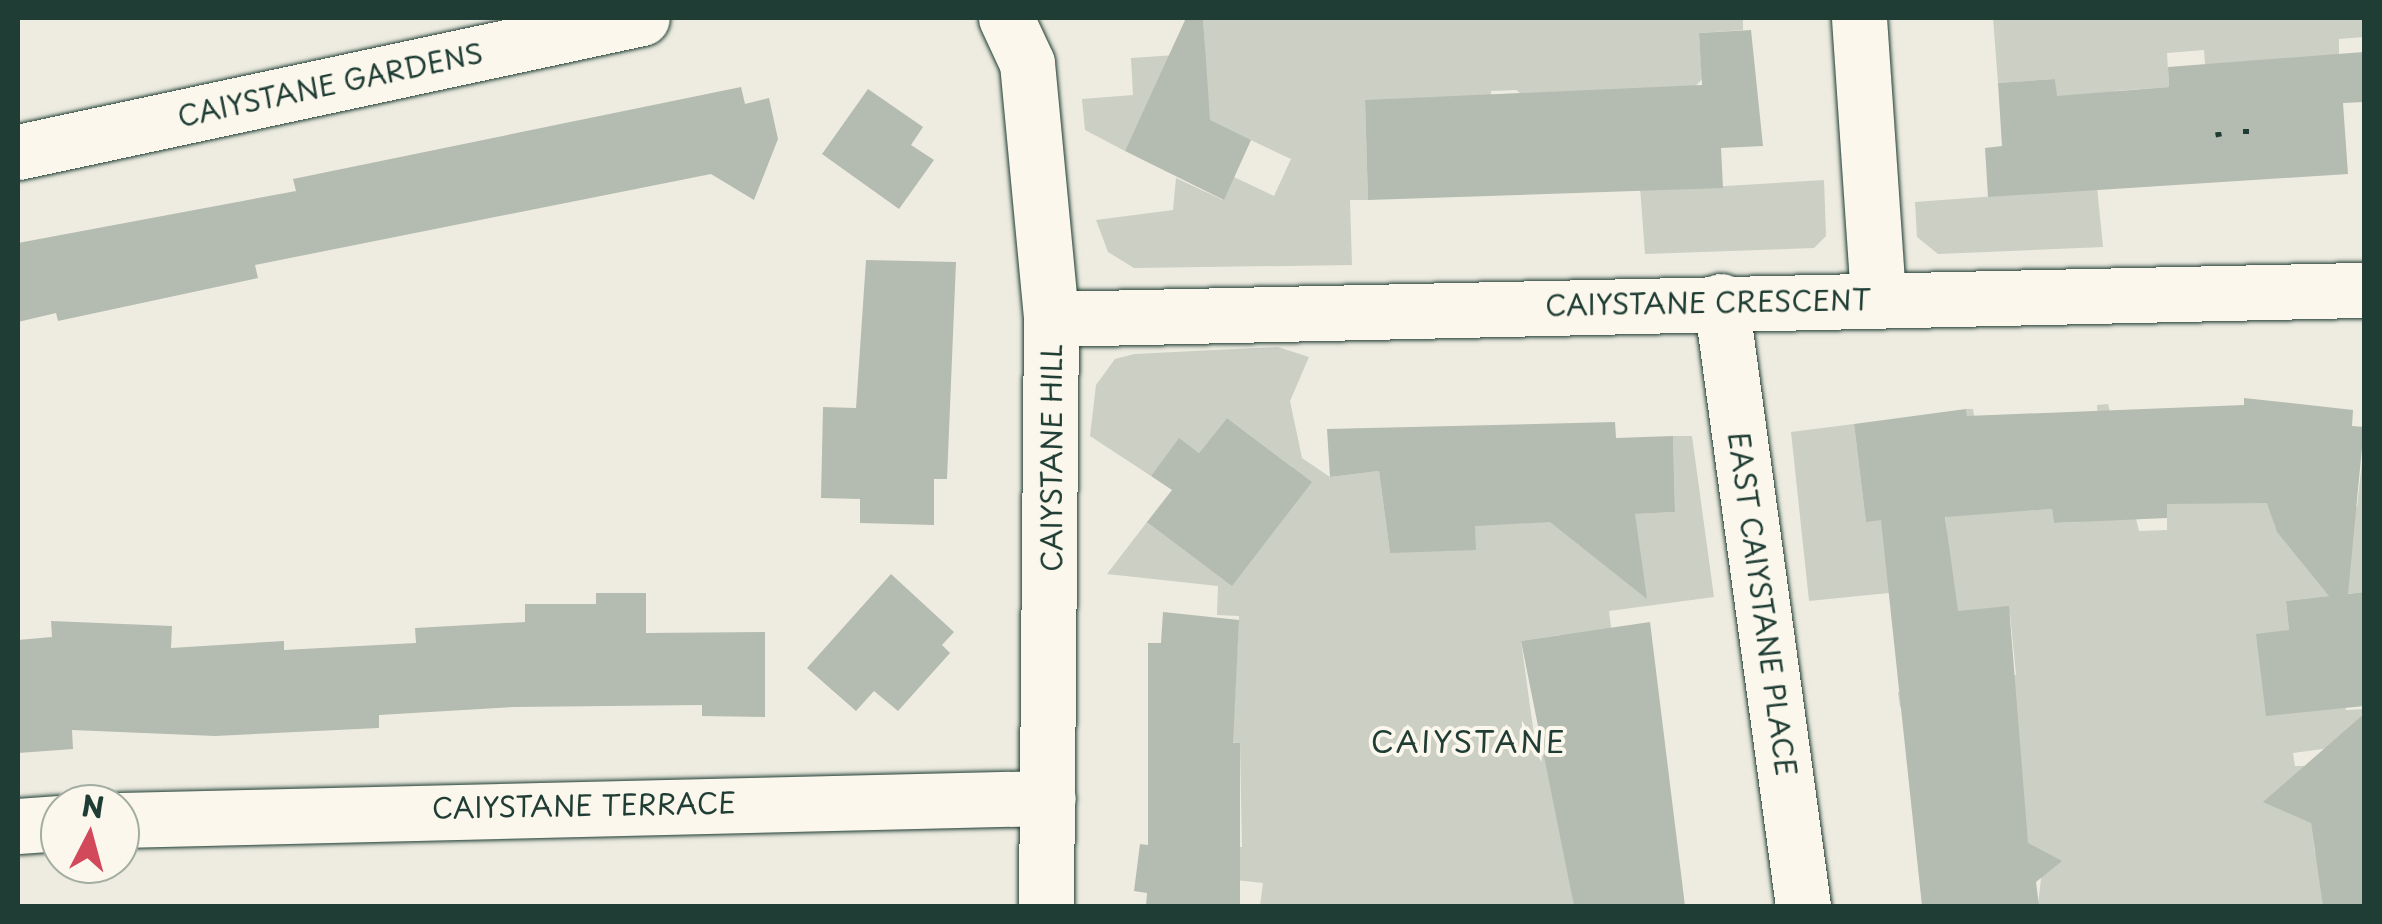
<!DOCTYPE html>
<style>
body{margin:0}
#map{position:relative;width:2382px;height:924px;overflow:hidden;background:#eeece1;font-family:"Playpen Sans",sans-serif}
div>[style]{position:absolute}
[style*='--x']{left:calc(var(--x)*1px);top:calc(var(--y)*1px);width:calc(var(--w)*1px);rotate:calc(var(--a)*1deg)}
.green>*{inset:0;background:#cbcfc4}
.building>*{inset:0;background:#b4bbb0}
.path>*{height:6px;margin-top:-3px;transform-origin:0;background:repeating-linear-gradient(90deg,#1f3d34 0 8px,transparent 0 16px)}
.roads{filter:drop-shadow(0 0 2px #1f3d34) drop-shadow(0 0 2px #1f3d34)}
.minor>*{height:55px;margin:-27.5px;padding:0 27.5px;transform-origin:27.5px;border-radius:27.5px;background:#fbf7ec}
span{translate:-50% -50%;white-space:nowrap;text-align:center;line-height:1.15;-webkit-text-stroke:8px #fbf7ec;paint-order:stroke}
.street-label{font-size:28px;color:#1f3d34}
.neighbourhood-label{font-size:30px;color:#1f3d34;letter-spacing:2.5px}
.frame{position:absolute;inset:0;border:20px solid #1f3d34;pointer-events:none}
.north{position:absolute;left:40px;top:784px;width:100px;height:100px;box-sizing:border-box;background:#fbf7ec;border:2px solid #a3ada2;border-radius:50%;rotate:6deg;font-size:28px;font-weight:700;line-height:40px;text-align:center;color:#1f3d34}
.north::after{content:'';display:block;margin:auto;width:35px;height:45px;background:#d1495b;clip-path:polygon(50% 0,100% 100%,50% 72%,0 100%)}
</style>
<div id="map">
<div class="green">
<i style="clip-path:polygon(1203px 18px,1743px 18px,1743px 30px,1699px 33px,1702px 79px,1655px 131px,1660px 190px,1824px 180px,1826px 236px,1814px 248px,1645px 254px,1640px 187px,1516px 90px,1491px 91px,1496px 194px,1365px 100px,1368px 200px,1350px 200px,1352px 265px,1134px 268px,1108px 252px,1096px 220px,1173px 210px,1176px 178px,1223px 200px,1234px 177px,1274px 196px,1291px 159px,1152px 94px,1125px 151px,1085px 130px,1082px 99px,1133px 95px,1131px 58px,1205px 53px)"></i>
<i style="clip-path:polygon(1993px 18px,2364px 18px,2364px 37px,2339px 39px,2339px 54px,2208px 105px,2204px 50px,2167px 53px,2169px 87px,2115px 91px,2097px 187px,2103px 247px,1938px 254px,1917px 237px,1915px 202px,2064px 191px,2055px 79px,1998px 83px)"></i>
<i style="clip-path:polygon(1278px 347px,1309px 357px,1290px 401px,1302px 458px,1330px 477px,1379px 471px,1390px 553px,1474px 519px,1571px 522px,1578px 545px,1600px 545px,1633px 514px,1675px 512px,1673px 436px,1692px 436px,1714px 597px,1609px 611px,1613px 643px,1563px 650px,1560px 635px,1521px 641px,1535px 742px,1623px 731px,1570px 883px,1574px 906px,1260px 906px,1263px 883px,1226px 879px,1230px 847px,1242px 847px,1240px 743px,1151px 740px,1235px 693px,1239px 616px,1217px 615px,1218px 586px,1107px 574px,1147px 522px,1292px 467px,1227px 418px,1199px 453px,1179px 439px,1151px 476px,1090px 436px,1096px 385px,1115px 359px,1134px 354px)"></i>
<i style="clip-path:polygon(2108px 404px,2139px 531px,2167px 530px,2167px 504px,2278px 498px,2274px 525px,2287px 542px,2321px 504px,2357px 507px,2364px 444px,2364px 592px,2286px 601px,2289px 630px,2256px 635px,2343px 687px,2346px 710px,2364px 709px,2360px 744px,2293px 753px,2295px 766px,2304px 766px,2315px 853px,2364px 848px,2364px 869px,2320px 875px,2323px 906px,2021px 906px,2038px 905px,2044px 852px,2015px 847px,1911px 706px,1900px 707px,1898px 692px,2016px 675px,2010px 614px,1932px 614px,1928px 589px,1809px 601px,1791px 432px,1854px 424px,1866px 521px,1889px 519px,1892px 540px,1947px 533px,1945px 512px,1972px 454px,1966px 409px,1973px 409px,1990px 513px,2052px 509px,2054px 523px,2080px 522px,2100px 456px,2097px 405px)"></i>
</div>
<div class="building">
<i style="clip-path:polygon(1186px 18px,1203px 18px,1210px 120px,1251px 140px,1224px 200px,1125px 151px)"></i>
<i style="clip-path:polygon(1751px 30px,1763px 146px,1721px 148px,1723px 188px,1368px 200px,1365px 100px,1702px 85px,1699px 33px)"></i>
<i style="clip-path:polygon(2364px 52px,2364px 102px,2343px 103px,2348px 174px,1988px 197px,1985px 148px,2002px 146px,1998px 83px,2055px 79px,2057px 96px,2169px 87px,2168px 67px)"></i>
<i style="clip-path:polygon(741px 87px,745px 104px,769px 98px,778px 139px,754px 200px,711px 174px,255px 265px,258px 278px,58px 321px,56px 313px,18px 322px,18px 243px,296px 191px,293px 179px)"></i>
<i style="clip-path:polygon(868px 89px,923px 127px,911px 145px,934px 160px,899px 209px,822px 154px)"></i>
<i style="clip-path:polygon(866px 260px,956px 262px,947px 479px,934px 479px,934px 525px,860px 523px,860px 499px,821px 498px,823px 407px,856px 408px)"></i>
<i style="clip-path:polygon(2244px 398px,2353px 410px,2352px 426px,2364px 427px,2348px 594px,2364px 592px,2364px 706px,2266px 716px,2256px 634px,2289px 630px,2286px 601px,2329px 596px,2277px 532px,2267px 503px,2167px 504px,2167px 518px,2054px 523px,2052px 509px,1945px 517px,1958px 611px,2009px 606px,2028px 843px,2062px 861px,2036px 882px,2039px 906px,1922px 906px,1881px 520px,1866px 522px,1854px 424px,1966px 409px,1967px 416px,2244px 405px)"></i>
<i style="clip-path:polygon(1227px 418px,1312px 482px,1232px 586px,1147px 522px,1172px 490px,1151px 476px,1179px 438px,1199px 453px)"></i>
<i style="clip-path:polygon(1615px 422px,1616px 438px,1673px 436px,1675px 512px,1635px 514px,1647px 599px,1550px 522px,1475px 526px,1476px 550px,1390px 553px,1379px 471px,1330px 477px,1327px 429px)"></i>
<i style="clip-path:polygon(891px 574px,954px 632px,942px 645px,950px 653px,898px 711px,874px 691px,856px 711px,807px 668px)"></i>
<i style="clip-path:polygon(596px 593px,646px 593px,646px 633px,765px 632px,765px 717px,702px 716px,702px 705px,514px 707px,379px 715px,379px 728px,215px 736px,72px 730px,73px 749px,18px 753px,18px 640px,52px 637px,51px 621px,172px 626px,171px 648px,284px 641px,284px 650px,416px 643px,415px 628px,525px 622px,525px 604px,596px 604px)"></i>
<i style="clip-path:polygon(1163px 612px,1239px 620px,1233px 743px,1240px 743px,1240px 906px,1146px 906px,1147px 893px,1134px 891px,1140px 844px,1148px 845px,1148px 643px,1161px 643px)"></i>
<i style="clip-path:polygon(1650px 622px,1685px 906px,1574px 906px,1521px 641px)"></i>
<i style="clip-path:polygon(2364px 714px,2364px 906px,2323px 906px,2311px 823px,2263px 802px)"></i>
</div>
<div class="path">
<i style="--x:2246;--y:129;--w:5;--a:90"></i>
<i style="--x:2218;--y:132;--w:5;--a:79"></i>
</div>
<div class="roads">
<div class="minor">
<i style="--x:1006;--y:18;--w:50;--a:65"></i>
<i style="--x:1027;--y:63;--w:257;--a:84.6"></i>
<i style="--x:1051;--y:319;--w:587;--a:90.49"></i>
<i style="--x:1859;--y:18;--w:282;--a:86.1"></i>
<i style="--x:18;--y:152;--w:638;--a:-12.12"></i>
<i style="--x:1721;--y:301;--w:611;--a:82.28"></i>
<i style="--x:1051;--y:319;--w:1313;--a:-1.27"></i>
<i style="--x:120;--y:820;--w:928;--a:-1.36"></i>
<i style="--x:18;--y:826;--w:42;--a:-4.1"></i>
</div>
</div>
<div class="street-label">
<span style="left:330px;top:84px;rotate:-12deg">CAIYSTANE GARDENS</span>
<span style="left:1708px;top:302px;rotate:-1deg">CAIYSTANE CRESCENT</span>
<span style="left:1051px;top:458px;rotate:-90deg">CAIYSTANE HILL</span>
<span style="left:1763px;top:604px;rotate:82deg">EAST CAIYSTANE PLACE</span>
<span style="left:584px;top:805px;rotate:-1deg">CAIYSTANE TERRACE</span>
</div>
<div class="neighbourhood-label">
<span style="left:1469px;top:741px">CAIYSTANE</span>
</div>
<div class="frame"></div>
<div class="north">N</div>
</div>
